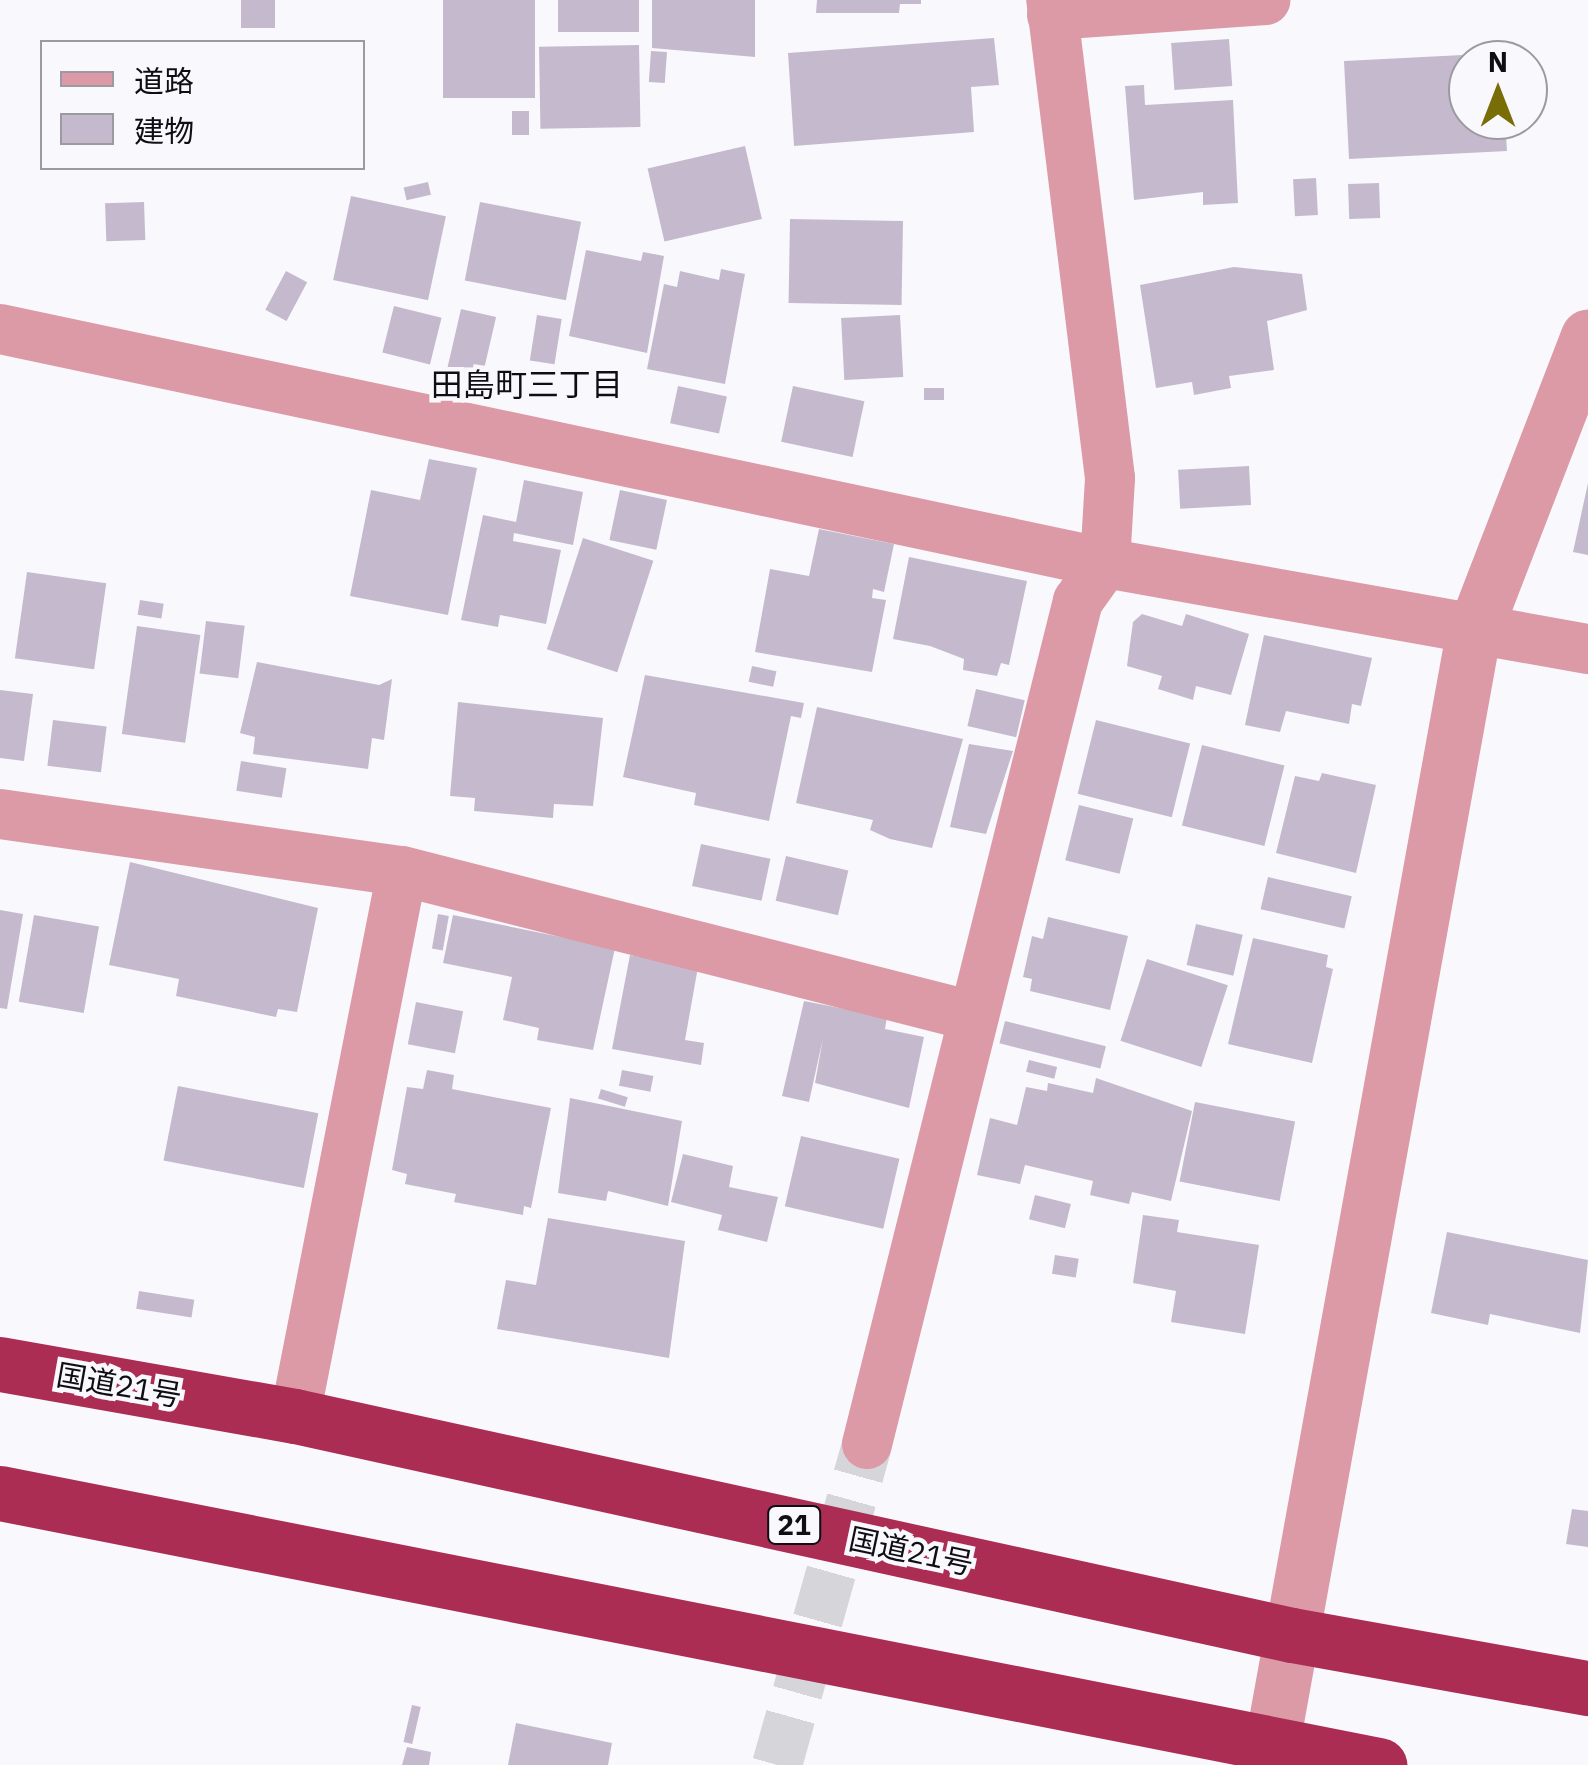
<!DOCTYPE html>
<meta charset="utf-8">
<style>
body{margin:0}
#map{position:relative;width:1588px;height:1765px;overflow:hidden;background:#f9f8fd;font-family:"IBM Plex Sans","Noto Sans JP",sans-serif}
div>[style]{position:absolute}
[style*='--x']{left:calc(var(--x)*1px);top:calc(var(--y)*1px);width:calc(var(--w)*1px);rotate:calc(var(--a)*1deg)}
.building>*{inset:0;background:#c5bacd;transform-origin:0 0}
.minor-tunnel>*{height:50px;margin-top:-25px;transform-origin:0;background:repeating-linear-gradient(90deg,#d6d5da 0 50px,transparent 0 75px)}
.minor>*{height:50px;margin:-25px;padding:0 25px;transform-origin:25px;border-radius:25px;background:#db9aa5}
.tertiary>*{height:55px;margin:-27.5px;padding:0 27.5px;transform-origin:27.5px;border-radius:27.5px;background:#db9aa5}
.trunk>*{height:55px;margin:-27.5px;padding:0 27.5px;transform-origin:27.5px;border-radius:27.5px;background:#ac2d54}
span{translate:-50% -50%;white-space:nowrap;text-align:center;line-height:1.15;-webkit-text-stroke:9px #f9f8fd;paint-order:stroke}
.shield-label span{padding:2px 8px;background:#f9f8fd;border:2px solid;border-radius:8px;-webkit-text-stroke-width:0}
.shield-label{font-size:28px;color:#0f0e15;font-weight:700}
.street-label{font-size:30px;color:#0f0e15}
.neighbourhood-label{font-size:32px;color:#0f0e15}
.legend{position:absolute;left:40px;top:40px;width:325px;height:130px;box-sizing:border-box;background:#f9f8fd;border:2px solid #9b9aa0;margin:0;padding:12px 18px;list-style:none;font-size:30px;color:#0f0e15}
.legend li{display:flex;align-items:center;gap:20px;height:50px}
.legend b{width:50px;border:2px solid #9b9aa0}
.north{position:absolute;left:1448px;top:40px;width:100px;height:100px;box-sizing:border-box;background:#f9f8fd;border:2px solid #9b9aa0;border-radius:50%;rotate:0deg;font-size:28px;font-weight:700;line-height:40px;text-align:center;color:#0f0e15}
.north::after{content:'';display:block;margin:auto;width:35px;height:45px;background:#796d08;clip-path:polygon(50% 0,100% 100%,50% 72%,0 100%)}
</style>
<div id="map">
<div class="building">
<i style="left:241px;top:0;width:34px;height:28px"></i>
<i style="left:443px;top:0;width:92px;height:98px"></i>
<i style="left:558px;top:0;width:81px;height:32px"></i>
<i style="clip-path:polygon(652px 0,755px 0,755px 57px,652px 48px)"></i>
<i style="clip-path:polygon(817px 0,921px 0,921px 4px,900px 4px,899px 13px,816px 13px)"></i>
<i style="clip-path:polygon(994px 38px,999px 85px,971px 87px,974px 132px,794px 146px,788px 53px)"></i>
<i style="left:1229px;top:39px;width:47px;height:58px;rotate:86deg"></i>
<i style="left:639px;top:45px;width:82px;height:100px;rotate:89deg"></i>
<i style="left:651px;top:51px;width:16px;height:31px;rotate:4deg"></i>
<i style="clip-path:polygon(1502px 53px,1502px 60px,1468px 60px,1468px 120px,1505px 120px,1507px 151px,1349px 159px,1344px 61px)"></i>
<i style="clip-path:polygon(1144px 85px,1145px 105px,1233px 100px,1238px 203px,1203px 205px,1203px 192px,1134px 200px,1125px 86px)"></i>
<i style="left:512px;top:111px;width:17px;height:24px"></i>
<i style="left:745px;top:146px;width:75px;height:100px;rotate:77deg"></i>
<i style="left:1316px;top:178px;width:37px;height:23px;rotate:87deg"></i>
<i style="left:428px;top:182px;width:13px;height:25px;rotate:77deg"></i>
<i style="left:1379px;top:183px;width:35px;height:31px;rotate:88deg"></i>
<i style="left:351px;top:196px;width:97px;height:86px;rotate:12deg"></i>
<i style="left:144px;top:202px;width:38px;height:39px;rotate:88deg"></i>
<i style="left:480px;top:202px;width:103px;height:80px;rotate:11deg"></i>
<i style="left:903px;top:221px;width:84px;height:113px;rotate:91deg"></i>
<i style="clip-path:polygon(586px 250px,641px 261px,643px 252px,664px 256px,647px 353px,569px 336px)"></i>
<i style="clip-path:polygon(1234px 267px,1302px 274px,1307px 310px,1267px 321px,1274px 370px,1229px 376px,1231px 388px,1194px 395px,1192px 382px,1156px 388px,1140px 285px)"></i>
<i style="clip-path:polygon(721px 269px,745px 274px,725px 384px,647px 369px,664px 284px,677px 287px,680px 271px,719px 280px)"></i>
<i style="left:286px;top:271px;width:24px;height:44px;rotate:28deg"></i>
<i style="left:394px;top:306px;width:49px;height:48px;rotate:14deg"></i>
<i style="left:461px;top:309px;width:36px;height:69px;rotate:13deg"></i>
<i style="left:537px;top:315px;width:25px;height:46px;rotate:9deg"></i>
<i style="left:900px;top:315px;width:62px;height:59px;rotate:87deg"></i>
<i style="left:678px;top:386px;width:50px;height:38px;rotate:12deg"></i>
<i style="left:793px;top:386px;width:73px;height:57px;rotate:12deg"></i>
<i style="left:924px;top:388px;width:20px;height:12px"></i>
<i style="clip-path:polygon(429px 459px,477px 468px,448px 615px,350px 596px,371px 490px,420px 500px)"></i>
<i style="left:1249px;top:466px;width:39px;height:71px;rotate:87deg"></i>
<i style="clip-path:polygon(524px 480px,583px 492px,573px 545px,514px 533px,513px 541px,561px 550px,546px 624px,500px 615px,498px 627px,461px 620px,483px 515px,516px 522px)"></i>
<i style="clip-path:polygon(1588px 483px,1588px 555px,1573px 552px)"></i>
<i style="left:620px;top:490px;width:48px;height:51px;rotate:12deg"></i>
<i style="clip-path:polygon(819px 529px,894px 544px,884px 592px,873px 589px,872px 598px,886px 600px,872px 672px,755px 652px,770px 569px,809px 576px)"></i>
<i style="left:583px;top:538px;width:74px;height:117px;rotate:18deg"></i>
<i style="clip-path:polygon(909px 557px,1027px 581px,1009px 665px,1001px 663px,997px 676px,963px 670px,964px 659px,930px 646px,893px 639px)"></i>
<i style="left:27px;top:572px;width:80px;height:87px;rotate:8deg"></i>
<i style="left:140px;top:600px;width:24px;height:15px;rotate:9deg"></i>
<i style="clip-path:polygon(1142px 614px,1182px 626px,1186px 614px,1249px 634px,1231px 695px,1196px 686px,1193px 700px,1158px 689px,1162px 676px,1127px 666px,1133px 622px)"></i>
<i style="left:206px;top:621px;width:39px;height:53px;rotate:7deg"></i>
<i style="left:137px;top:626px;width:64px;height:109px;rotate:8deg"></i>
<i style="clip-path:polygon(1264px 635px,1372px 658px,1361px 706px,1352px 704px,1349px 724px,1286px 711px,1280px 732px,1245px 725px)"></i>
<i style="clip-path:polygon(257px 662px,379px 685px,392px 679px,384px 740px,372px 738px,368px 769px,253px 754px,255px 737px,240px 733px)"></i>
<i style="left:752px;top:666px;width:25px;height:16px;rotate:12deg"></i>
<i style="clip-path:polygon(645px 675px,804px 703px,801px 718px,791px 716px,769px 821px,694px 805px,696px 793px,623px 777px)"></i>
<i style="left:976px;top:689px;width:50px;height:38px;rotate:13deg"></i>
<i style="clip-path:polygon(0 690px,33px 694px,24px 761px,0 758px)"></i>
<i style="clip-path:polygon(458px 702px,603px 718px,593px 806px,554px 804px,553px 818px,474px 811px,475px 798px,450px 796px)"></i>
<i style="clip-path:polygon(817px 707px,963px 739px,932px 848px,890px 839px,870px 830px,873px 820px,796px 803px)"></i>
<i style="left:53px;top:720px;width:54px;height:46px;rotate:7deg"></i>
<i style="left:1096px;top:720px;width:97px;height:76px;rotate:14deg"></i>
<i style="clip-path:polygon(969px 744px,1013px 751px,986px 834px,950px 827px)"></i>
<i style="left:1202px;top:745px;width:85px;height:83px;rotate:14deg"></i>
<i style="left:241px;top:761px;width:46px;height:30px;rotate:9deg"></i>
<i style="clip-path:polygon(1322px 773px,1376px 785px,1356px 873px,1276px 853px,1295px 776px,1319px 781px)"></i>
<i style="left:1079px;top:805px;width:56px;height:57px;rotate:14deg"></i>
<i style="left:701px;top:844px;width:71px;height:43px;rotate:12deg"></i>
<i style="left:786px;top:856px;width:64px;height:46px;rotate:13deg"></i>
<i style="clip-path:polygon(130px 862px,318px 908px,297px 1012px,278px 1009px,276px 1017px,176px 996px,179px 979px,109px 965px)"></i>
<i style="left:1268px;top:877px;width:86px;height:33px;rotate:13deg"></i>
<i style="clip-path:polygon(0 910px,23px 914px,7px 1009px,0 1008px)"></i>
<i style="left:438px;top:914px;width:11px;height:35px;rotate:10deg"></i>
<i style="left:34px;top:915px;width:66px;height:88px;rotate:10deg"></i>
<i style="clip-path:polygon(453px 915px,615px 948px,593px 1050px,537px 1040px,539px 1028px,503px 1020px,512px 977px,443px 963px)"></i>
<i style="clip-path:polygon(1048px 917px,1128px 936px,1110px 1010px,1030px 991px,1032px 979px,1023px 977px,1032px 936px,1043px 939px)"></i>
<i style="left:1196px;top:924px;width:48px;height:42px;rotate:13deg"></i>
<i style="clip-path:polygon(1253px 938px,1328px 955px,1326px 967px,1333px 969px,1312px 1063px,1228px 1044px)"></i>
<i style="clip-path:polygon(630px 955px,698px 967px,685px 1040px,704px 1043px,701px 1065px,612px 1049px)"></i>
<i style="left:1147px;top:959px;width:85px;height:86px;rotate:18deg"></i>
<i style="clip-path:polygon(804px 1001px,887px 1017px,885px 1029px,924px 1037px,909px 1108px,815px 1083px,823px 1038px,809px 1102px,782px 1096px)"></i>
<i style="left:416px;top:1002px;width:48px;height:43px;rotate:11deg"></i>
<i style="left:1005px;top:1021px;width:104px;height:23px;rotate:14deg"></i>
<i style="left:1029px;top:1060px;width:29px;height:12px;rotate:14deg"></i>
<i style="clip-path:polygon(427px 1070px,454px 1075px,452px 1089px,551px 1108px,531px 1208px,524px 1206px,523px 1215px,454px 1202px,456px 1194px,405px 1184px,407px 1174px,392px 1170px,407px 1087px,423px 1089px)"></i>
<i style="left:622px;top:1070px;width:32px;height:16px;rotate:11deg"></i>
<i style="clip-path:polygon(1096px 1078px,1192px 1111px,1171px 1201px,1132px 1192px,1129px 1204px,1090px 1195px,1093px 1181px,1025px 1165px,1020px 1184px,977px 1175px,990px 1118px,1017px 1125px,1026px 1087px,1047px 1091px,1048px 1083px,1093px 1093px)"></i>
<i style="left:178px;top:1086px;width:143px;height:76px;rotate:11deg"></i>
<i style="left:601px;top:1089px;width:28px;height:10px;rotate:17deg"></i>
<i style="clip-path:polygon(570px 1098px,682px 1121px,668px 1206px,608px 1191px,606px 1201px,558px 1193px)"></i>
<i style="left:1195px;top:1102px;width:102px;height:81px;rotate:11deg"></i>
<i style="left:801px;top:1136px;width:101px;height:72px;rotate:13deg"></i>
<i style="clip-path:polygon(683px 1154px,733px 1166px,729px 1187px,778px 1197px,767px 1242px,718px 1230px,722px 1215px,671px 1202px)"></i>
<i style="left:1035px;top:1195px;width:37px;height:25px;rotate:14deg"></i>
<i style="clip-path:polygon(1143px 1215px,1179px 1220px,1177px 1232px,1259px 1245px,1245px 1334px,1171px 1322px,1176px 1291px,1133px 1283px)"></i>
<i style="clip-path:polygon(548px 1218px,685px 1241px,669px 1358px,497px 1329px,506px 1280px,536px 1285px)"></i>
<i style="clip-path:polygon(1447px 1232px,1588px 1260px,1580px 1333px,1490px 1314px,1488px 1325px,1431px 1313px)"></i>
<i style="left:1055px;top:1255px;width:24px;height:19px;rotate:9deg"></i>
<i style="left:139px;top:1291px;width:56px;height:18px;rotate:9deg"></i>
<i style="clip-path:polygon(1572px 1509px,1588px 1511px,1588px 1547px,1566px 1544px)"></i>
<i style="left:412px;top:1705px;width:9px;height:38px;rotate:13deg"></i>
<i style="clip-path:polygon(516px 1723px,612px 1743px,608px 1765px,508px 1765px)"></i>
<i style="clip-path:polygon(407px 1747px,431px 1752px,429px 1765px,402px 1765px)"></i>
</div>
<div class="minor-tunnel">
<i style="--x:777;--y:1765;--w:333;--a:-74.3"></i>
</div>
<div class="minor">
<i style="--x:1052;--y:15;--w:214;--a:-4"></i>
<i style="--x:0;--y:329;--w:1130;--a:11.96"></i>
<i style="--x:1105;--y:563;--w:491;--a:10.1"></i>
<i style="--x:0;--y:814;--w:406;--a:8.1"></i>
<i style="--x:402;--y:871;--w:588;--a:14.27"></i>
<i style="--x:295;--y:1416;--w:555;--a:-78.89"></i>
<i style="--x:867;--y:1444;--w:869;--a:-75.95"></i>
<i style="--x:1078;--y:601;--w:47;--a:-54.6"></i>
<i style="--x:1105;--y:563;--w:85;--a:-86.6"></i>
<i style="--x:1110;--y:478;--w:482;--a:-97"></i>
</div>
<div class="tertiary">
<i style="--x:1268;--y:1765;--w:1149;--a:-79.73"></i>
<i style="--x:1473;--y:634;--w:319;--a:-68.9"></i>
</div>
<div class="trunk">
<i style="--x:0;--y:1364;--w:300;--a:10"></i>
<i style="--x:295;--y:1416;--w:1021;--a:12.39"></i>
<i style="--x:1292;--y:1635;--w:301;--a:10.2"></i>
<i style="--x:0;--y:1493;--w:1406;--a:11.16"></i>
</div>
<div class="shield-label">
<span style="left:794px;top:1525px">21</span>
</div>
<div class="street-label">
<span style="left:119px;top:1385px;rotate:10deg">国道21号</span>
<span style="left:911px;top:1551px;rotate:12deg">国道21号</span>
</div>
<div class="neighbourhood-label">
<span style="left:527px;top:384px">田島町三丁目</span>
</div>
<ul class="legend">
<li><b style="height:12px;background:#db9aa5"></b>道路</li>
<li><b style="height:28px;background:#c5bacd"></b>建物</li>
</ul>
<div class="north">N</div>
</div>
